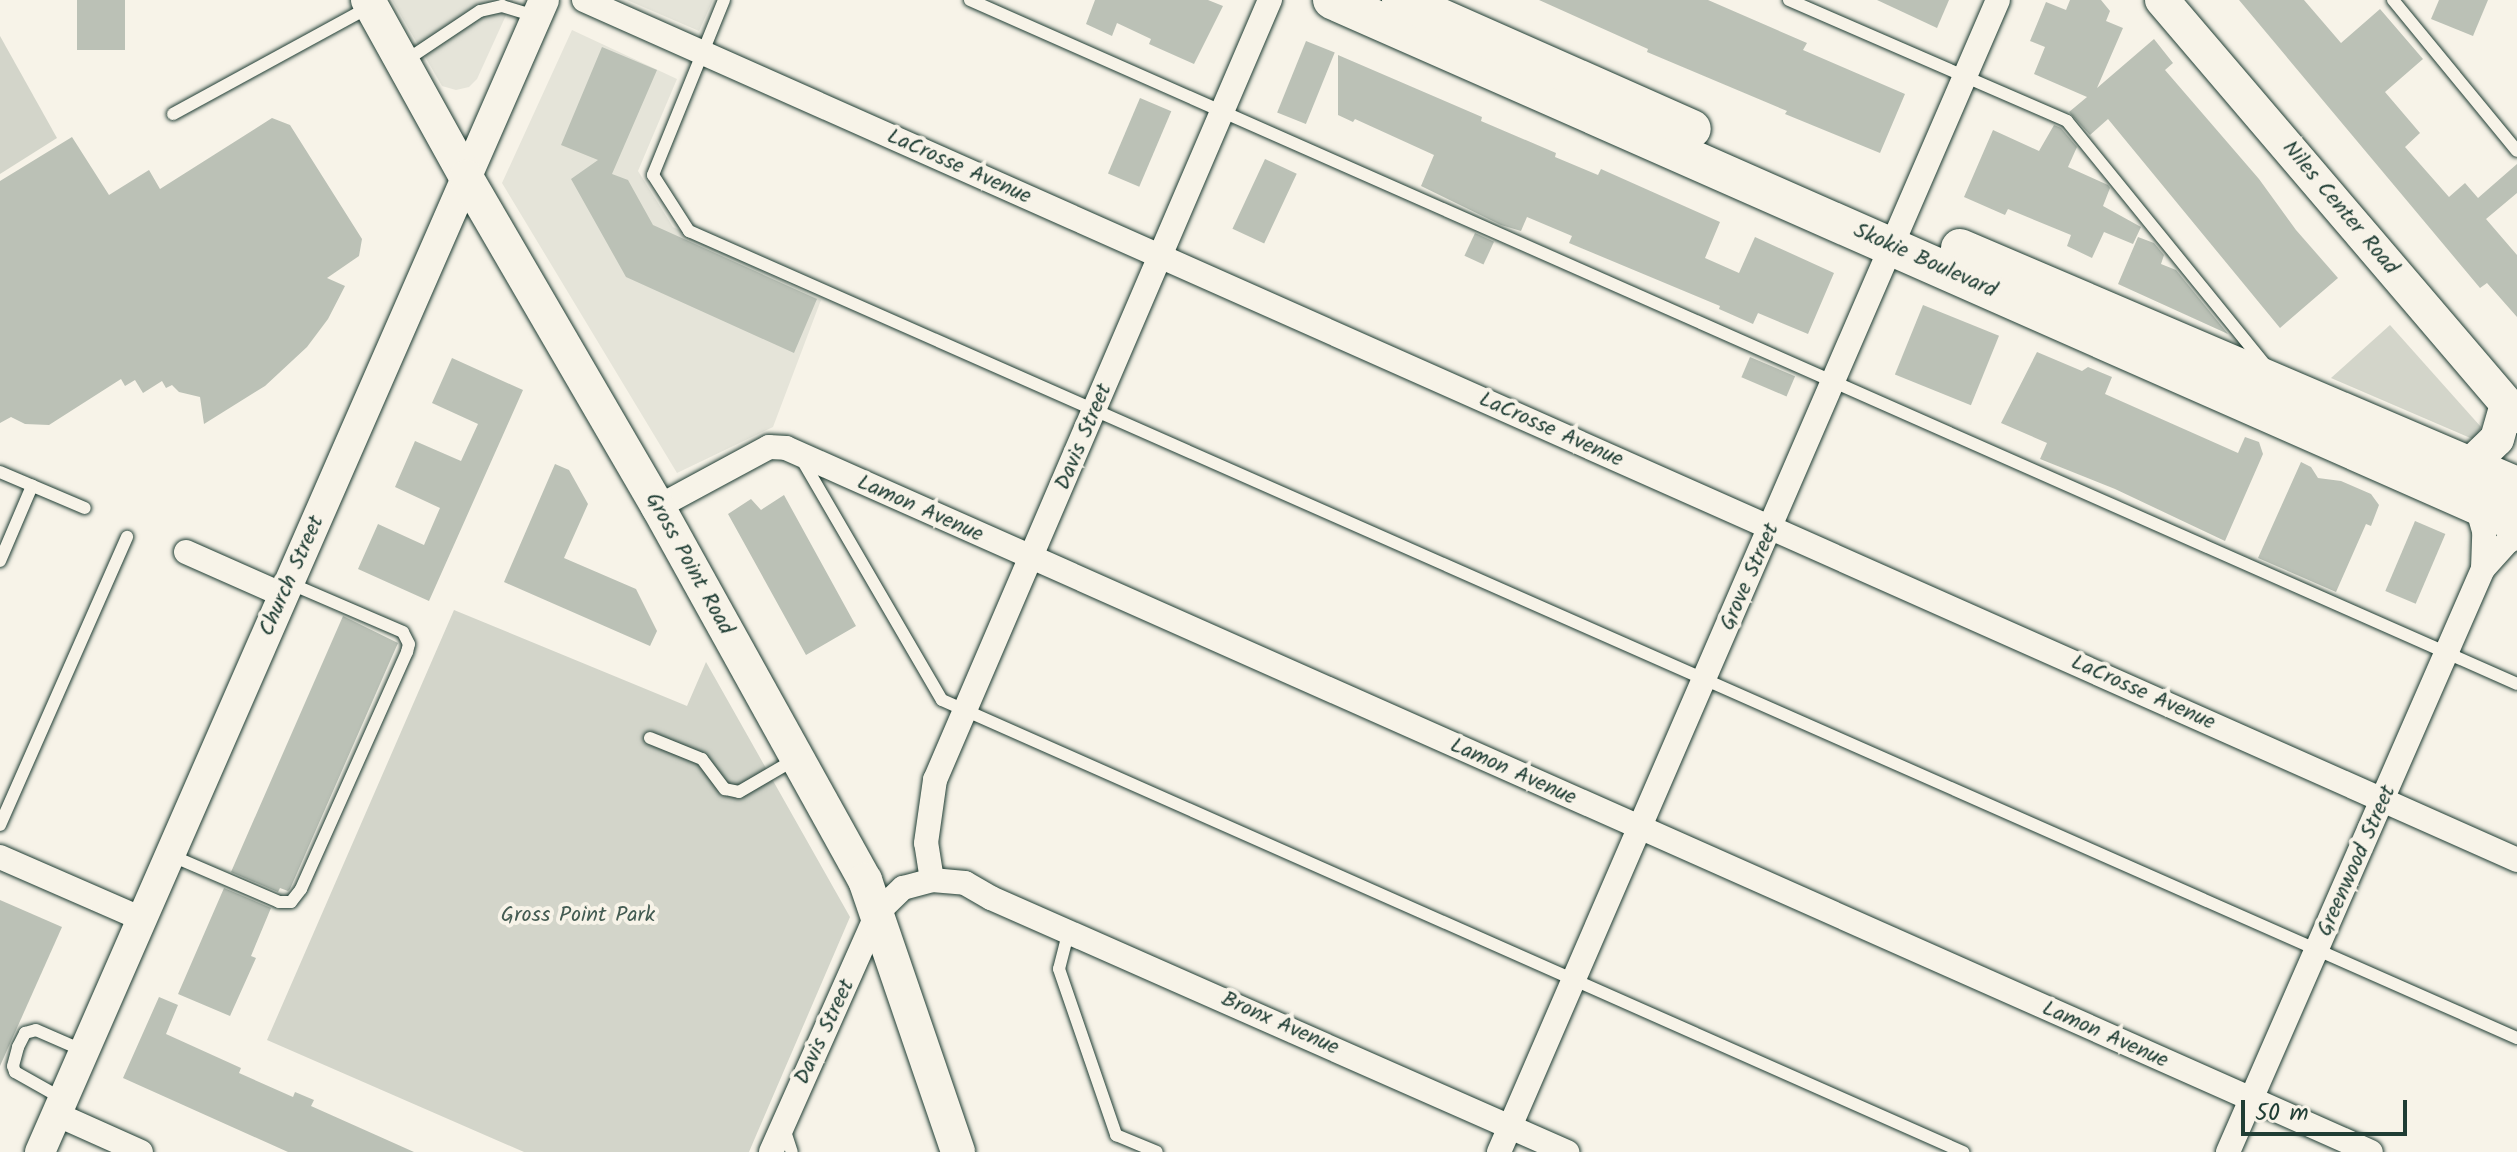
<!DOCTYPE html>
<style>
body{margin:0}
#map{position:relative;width:2517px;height:1152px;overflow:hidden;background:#f7f3e8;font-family:Kalam,sans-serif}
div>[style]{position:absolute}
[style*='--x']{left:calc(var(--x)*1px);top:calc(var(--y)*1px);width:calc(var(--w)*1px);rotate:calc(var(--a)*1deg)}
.built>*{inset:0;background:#e5e4d9}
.green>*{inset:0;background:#d3d5ca}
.building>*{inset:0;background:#bbc1b6;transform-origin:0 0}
.roads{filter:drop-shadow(0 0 2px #1f3d34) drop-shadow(0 0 2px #1f3d34)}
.service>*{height:12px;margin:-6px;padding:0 6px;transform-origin:6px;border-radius:6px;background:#f7f3e8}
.minor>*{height:24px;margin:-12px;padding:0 12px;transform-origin:12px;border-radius:12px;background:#f7f3e8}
.tertiary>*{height:30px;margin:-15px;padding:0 15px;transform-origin:15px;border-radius:15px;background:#f7f3e8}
.secondary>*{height:34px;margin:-17px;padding:0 17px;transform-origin:17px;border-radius:17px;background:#f7f3e8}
.primary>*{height:38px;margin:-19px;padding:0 19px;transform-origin:19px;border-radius:19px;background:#f7f3e8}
span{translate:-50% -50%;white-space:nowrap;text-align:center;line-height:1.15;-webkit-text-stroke:8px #f7f3e8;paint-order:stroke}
.street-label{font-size:22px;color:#1f3d34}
.park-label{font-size:22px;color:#435b52}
.scale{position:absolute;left:2241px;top:1100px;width:166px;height:36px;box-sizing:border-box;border:4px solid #1f3d34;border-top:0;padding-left:10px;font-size:24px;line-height:28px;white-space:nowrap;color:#1f3d34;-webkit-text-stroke:6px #f7f3e8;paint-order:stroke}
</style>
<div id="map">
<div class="built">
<i style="clip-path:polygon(392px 0,513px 0,477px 79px,469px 87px,456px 90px,442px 86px)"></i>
<i style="clip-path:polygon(627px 0,713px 0,699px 31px)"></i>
<i style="clip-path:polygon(572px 30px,677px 79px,638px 171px,673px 227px,821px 300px,773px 427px,677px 473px,502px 183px)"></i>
</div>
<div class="green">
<i style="clip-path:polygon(0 36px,57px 138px,0 174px)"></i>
<i style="clip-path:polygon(2390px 325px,2481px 427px,2475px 440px,2331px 378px)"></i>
<i style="clip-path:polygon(454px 610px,687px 706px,706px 662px,850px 917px,749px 1152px,524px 1152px,267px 1040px)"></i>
</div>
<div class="building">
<i style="left:77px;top:0;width:48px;height:50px"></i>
<i style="clip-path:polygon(1095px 0,1208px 0,1223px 6px,1194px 64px,1149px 44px,1151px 39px,1117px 23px,1112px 36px,1086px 24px)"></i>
<i style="clip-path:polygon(1539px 0,1708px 0,1807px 43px,1803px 50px,1905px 94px,1880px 153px,1785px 114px,1787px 111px,1647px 52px,1648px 49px)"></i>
<i style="clip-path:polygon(1877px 0,1949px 0,1937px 28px)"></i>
<i style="clip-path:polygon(2070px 0,2101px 0,2110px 11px,2106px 21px,2123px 28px,2097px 88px,2154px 39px,2173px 63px,2165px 70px,2259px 179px,2296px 230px,2338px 278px,2280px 328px,2108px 119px,2090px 135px,2069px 112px,2087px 97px,2034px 74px,2045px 47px,2030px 41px,2046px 2px,2066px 10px)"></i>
<i style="clip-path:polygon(2239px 0,2304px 0,2341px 43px,2380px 9px,2423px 59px,2385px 92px,2420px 133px,2405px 147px,2449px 197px,2465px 183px,2478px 198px,2517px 164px,2517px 193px,2486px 219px,2517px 255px,2517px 317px,2487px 283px,2480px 288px)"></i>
<i style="clip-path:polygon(2439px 0,2488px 0,2473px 36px,2431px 19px)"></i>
<i style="left:1306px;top:41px;width:31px;height:77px;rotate:22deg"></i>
<i style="clip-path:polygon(602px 47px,657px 70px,612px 174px,628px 180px,653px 225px,817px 299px,794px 353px,626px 277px,571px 179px,598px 160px,561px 145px)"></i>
<i style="clip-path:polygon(1338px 55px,1482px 117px,1481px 121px,1556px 153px,1555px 157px,1598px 175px,1601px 169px,1720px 222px,1705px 258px,1739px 273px,1755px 237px,1834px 273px,1808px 334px,1758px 313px,1753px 324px,1719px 309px,1720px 306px,1569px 243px,1572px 236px,1527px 217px,1521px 231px,1501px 225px,1421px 186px,1434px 155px,1355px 119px,1353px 122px,1338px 115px)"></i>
<i style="left:1140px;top:98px;width:34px;height:82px;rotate:23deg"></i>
<i style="clip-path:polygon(272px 118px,290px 125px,362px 239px,359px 256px,327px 278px,345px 286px,328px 319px,307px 347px,265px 386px,204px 424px,200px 397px,179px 392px,172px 385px,166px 388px,162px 381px,143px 393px,135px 380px,125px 386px,121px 379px,49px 425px,25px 424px,11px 417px,0 423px,0 181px,72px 137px,109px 195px,149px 170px,160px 189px)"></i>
<i style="clip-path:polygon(2054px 125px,2061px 128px,2077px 147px,2068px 167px,2108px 185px,2110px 188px,2103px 206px,2141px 227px,2133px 244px,2104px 232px,2092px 258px,2067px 246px,2071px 235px,2008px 209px,2005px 215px,1964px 197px,1993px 130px,2039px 151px)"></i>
<i style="left:1265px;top:159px;width:35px;height:77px;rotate:25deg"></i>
<i style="left:1475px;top:233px;width:21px;height:25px;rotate:25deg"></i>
<i style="clip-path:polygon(2138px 237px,2154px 243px,2164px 255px,2161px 264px,2176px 270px,2228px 334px,2118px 284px)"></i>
<i style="left:1923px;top:305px;width:82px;height:75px;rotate:22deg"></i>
<i style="clip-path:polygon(2037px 352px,2082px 371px,2088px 367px,2112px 377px,2105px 394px,2238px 453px,2245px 437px,2259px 442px,2263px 454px,2225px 541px,2115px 489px,2040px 459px,2047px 443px,2001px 423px)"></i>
<i style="left:1750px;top:357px;width:49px;height:22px;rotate:23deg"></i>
<i style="clip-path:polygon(452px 358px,523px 390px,429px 601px,358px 569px,378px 524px,424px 545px,440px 508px,395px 487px,415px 441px,461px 461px,478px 424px,432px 403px)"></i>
<i style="clip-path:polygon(2301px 462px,2311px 467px,2318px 478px,2341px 481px,2371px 494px,2379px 505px,2371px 526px,2366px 524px,2336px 592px,2258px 558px)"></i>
<i style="clip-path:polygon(555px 464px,569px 470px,588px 504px,564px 558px,636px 589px,657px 631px,650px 646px,504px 582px)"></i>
<i style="clip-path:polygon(784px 495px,856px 626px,806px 655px,728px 514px,751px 499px,761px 510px)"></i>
<i style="left:2415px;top:521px;width:33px;height:76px;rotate:23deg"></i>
<i style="clip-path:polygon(343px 616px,398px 643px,290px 889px,288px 891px,280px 888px,278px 892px,231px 872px)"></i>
<i style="clip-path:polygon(224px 888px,271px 908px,251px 956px,256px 958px,230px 1016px,178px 994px)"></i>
<i style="clip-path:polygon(0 900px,62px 927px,0 1066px)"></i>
<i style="clip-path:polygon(159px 997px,178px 1005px,166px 1034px,241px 1068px,239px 1073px,293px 1097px,295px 1092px,314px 1100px,311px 1106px,414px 1152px,288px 1152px,123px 1078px)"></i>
</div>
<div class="roads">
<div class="service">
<i style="--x:724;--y:0;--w:189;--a:112.1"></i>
<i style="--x:653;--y:175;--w:67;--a:57.3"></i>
<i style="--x:689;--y:231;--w:1998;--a:23.82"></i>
<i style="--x:970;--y:0;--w:1691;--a:23.85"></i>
<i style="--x:1789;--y:0;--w:303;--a:23.5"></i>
<i style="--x:2067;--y:121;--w:314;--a:50.9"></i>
<i style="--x:2393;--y:0;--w:195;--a:50.6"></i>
<i style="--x:405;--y:61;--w:90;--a:-33.7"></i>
<i style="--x:480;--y:11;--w:23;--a:-13"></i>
<i style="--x:502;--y:6;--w:37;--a:17"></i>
<i style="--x:173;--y:114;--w:223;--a:-28.6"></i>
<i style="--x:801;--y:458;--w:280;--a:59.8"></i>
<i style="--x:942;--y:700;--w:1117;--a:23.88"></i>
<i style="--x:0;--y:472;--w:92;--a:23"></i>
<i style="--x:0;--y:561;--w:82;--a:-66.9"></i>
<i style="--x:650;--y:738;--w:56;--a:22"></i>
<i style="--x:702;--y:759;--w:38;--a:53"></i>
<i style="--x:725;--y:789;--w:14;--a:12"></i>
<i style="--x:739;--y:792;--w:64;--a:-30.2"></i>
<i style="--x:0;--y:825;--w:315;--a:-66.2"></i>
<i style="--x:170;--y:855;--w:119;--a:23.3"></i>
<i style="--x:279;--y:902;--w:12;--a:0"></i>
<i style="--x:291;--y:902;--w:16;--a:-52"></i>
<i style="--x:301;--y:889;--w:260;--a:-65.9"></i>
<i style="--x:407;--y:652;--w:8;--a:-76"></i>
<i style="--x:409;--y:644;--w:13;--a:-117"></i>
<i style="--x:403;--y:632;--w:124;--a:-156.7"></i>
<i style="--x:1069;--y:930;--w:40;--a:104.4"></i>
<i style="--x:1059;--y:969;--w:176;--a:71"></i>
<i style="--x:1116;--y:1135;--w:44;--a:22.5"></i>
<i style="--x:63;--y:1099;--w:55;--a:-150.6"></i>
<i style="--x:15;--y:1072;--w:6;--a:-108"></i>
<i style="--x:13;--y:1066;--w:20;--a:-75"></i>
<i style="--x:18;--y:1047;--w:16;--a:-63"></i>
<i style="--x:25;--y:1033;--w:11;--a:-15"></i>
<i style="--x:36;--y:1030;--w:52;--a:23.6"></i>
<i style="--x:784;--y:1128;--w:25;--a:72"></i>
</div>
<div class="minor">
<i style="--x:584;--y:0;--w:2116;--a:23.98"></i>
<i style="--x:658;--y:507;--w:126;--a:-28.4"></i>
<i style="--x:769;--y:447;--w:17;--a:3"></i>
<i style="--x:786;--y:448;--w:1734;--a:23.95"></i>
<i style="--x:186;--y:552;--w:106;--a:23.9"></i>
<i style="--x:2483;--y:569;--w:36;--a:-48"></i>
<i style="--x:2507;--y:542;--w:11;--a:-27"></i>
<i style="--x:0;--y:857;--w:155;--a:23.6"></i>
<i style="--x:932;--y:880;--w:37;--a:-99"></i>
<i style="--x:926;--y:843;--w:64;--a:-81.9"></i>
<i style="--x:935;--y:780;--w:849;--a:-66.76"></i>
<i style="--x:56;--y:1114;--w:93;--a:24.1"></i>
<i style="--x:771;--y:1152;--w:263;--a:-66"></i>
<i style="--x:878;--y:912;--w:35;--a:-44"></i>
<i style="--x:903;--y:888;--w:30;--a:-15"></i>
<i style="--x:932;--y:880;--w:33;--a:5"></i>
<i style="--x:965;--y:883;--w:30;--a:30"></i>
<i style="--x:991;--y:898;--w:630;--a:23.8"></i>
<i style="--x:1499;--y:1152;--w:1255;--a:-66.58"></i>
<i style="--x:2228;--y:1152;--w:636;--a:-66.38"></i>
<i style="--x:2483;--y:569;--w:38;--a:-88"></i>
<i style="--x:2484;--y:531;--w:26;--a:-106"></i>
</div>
<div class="tertiary">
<i style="--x:40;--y:1152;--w:1257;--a:-66.37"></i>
</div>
<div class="secondary">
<i style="--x:368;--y:0;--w:202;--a:61"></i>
<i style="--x:466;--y:177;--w:382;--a:59.8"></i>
<i style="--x:658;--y:507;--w:427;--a:61"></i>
<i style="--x:865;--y:880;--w:287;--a:71.1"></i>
<i style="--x:2162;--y:0;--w:547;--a:49.52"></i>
<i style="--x:2470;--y:465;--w:37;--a:-44"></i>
<i style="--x:2497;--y:439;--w:36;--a:-74"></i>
</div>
<div class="primary">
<i style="--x:1332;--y:0;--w:1295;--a:23.81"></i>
<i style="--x:1401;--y:0;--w:318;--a:23.9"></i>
<i style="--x:1960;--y:248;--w:606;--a:23.14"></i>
</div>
</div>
<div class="street-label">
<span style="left:959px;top:167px;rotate:24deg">LaCrosse Avenue</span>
<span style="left:2340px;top:208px;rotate:50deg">Niles Center Road</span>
<span style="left:1925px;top:261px;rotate:24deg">Skokie Boulevard</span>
<span style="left:1551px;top:430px;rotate:24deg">LaCrosse Avenue</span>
<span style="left:1084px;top:437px;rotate:-67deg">Davis Street</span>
<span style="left:920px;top:509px;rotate:24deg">Lamon Avenue</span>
<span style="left:689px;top:564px;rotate:61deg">Gross Point Road</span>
<span style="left:292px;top:576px;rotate:-66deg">Church Street</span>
<span style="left:1750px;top:577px;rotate:-66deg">Grove Street</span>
<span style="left:2143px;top:693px;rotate:24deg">LaCrosse Avenue</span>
<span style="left:1513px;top:772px;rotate:24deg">Lamon Avenue</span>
<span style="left:2357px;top:861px;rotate:-66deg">Greenwood Street</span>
<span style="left:1280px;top:1024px;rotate:24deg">Bronx Avenue</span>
<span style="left:825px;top:1032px;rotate:-65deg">Davis Street</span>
<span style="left:2105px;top:1035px;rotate:24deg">Lamon Avenue</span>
</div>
<div class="park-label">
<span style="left:578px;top:916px">Gross Point Park</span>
</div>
<div class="scale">50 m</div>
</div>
